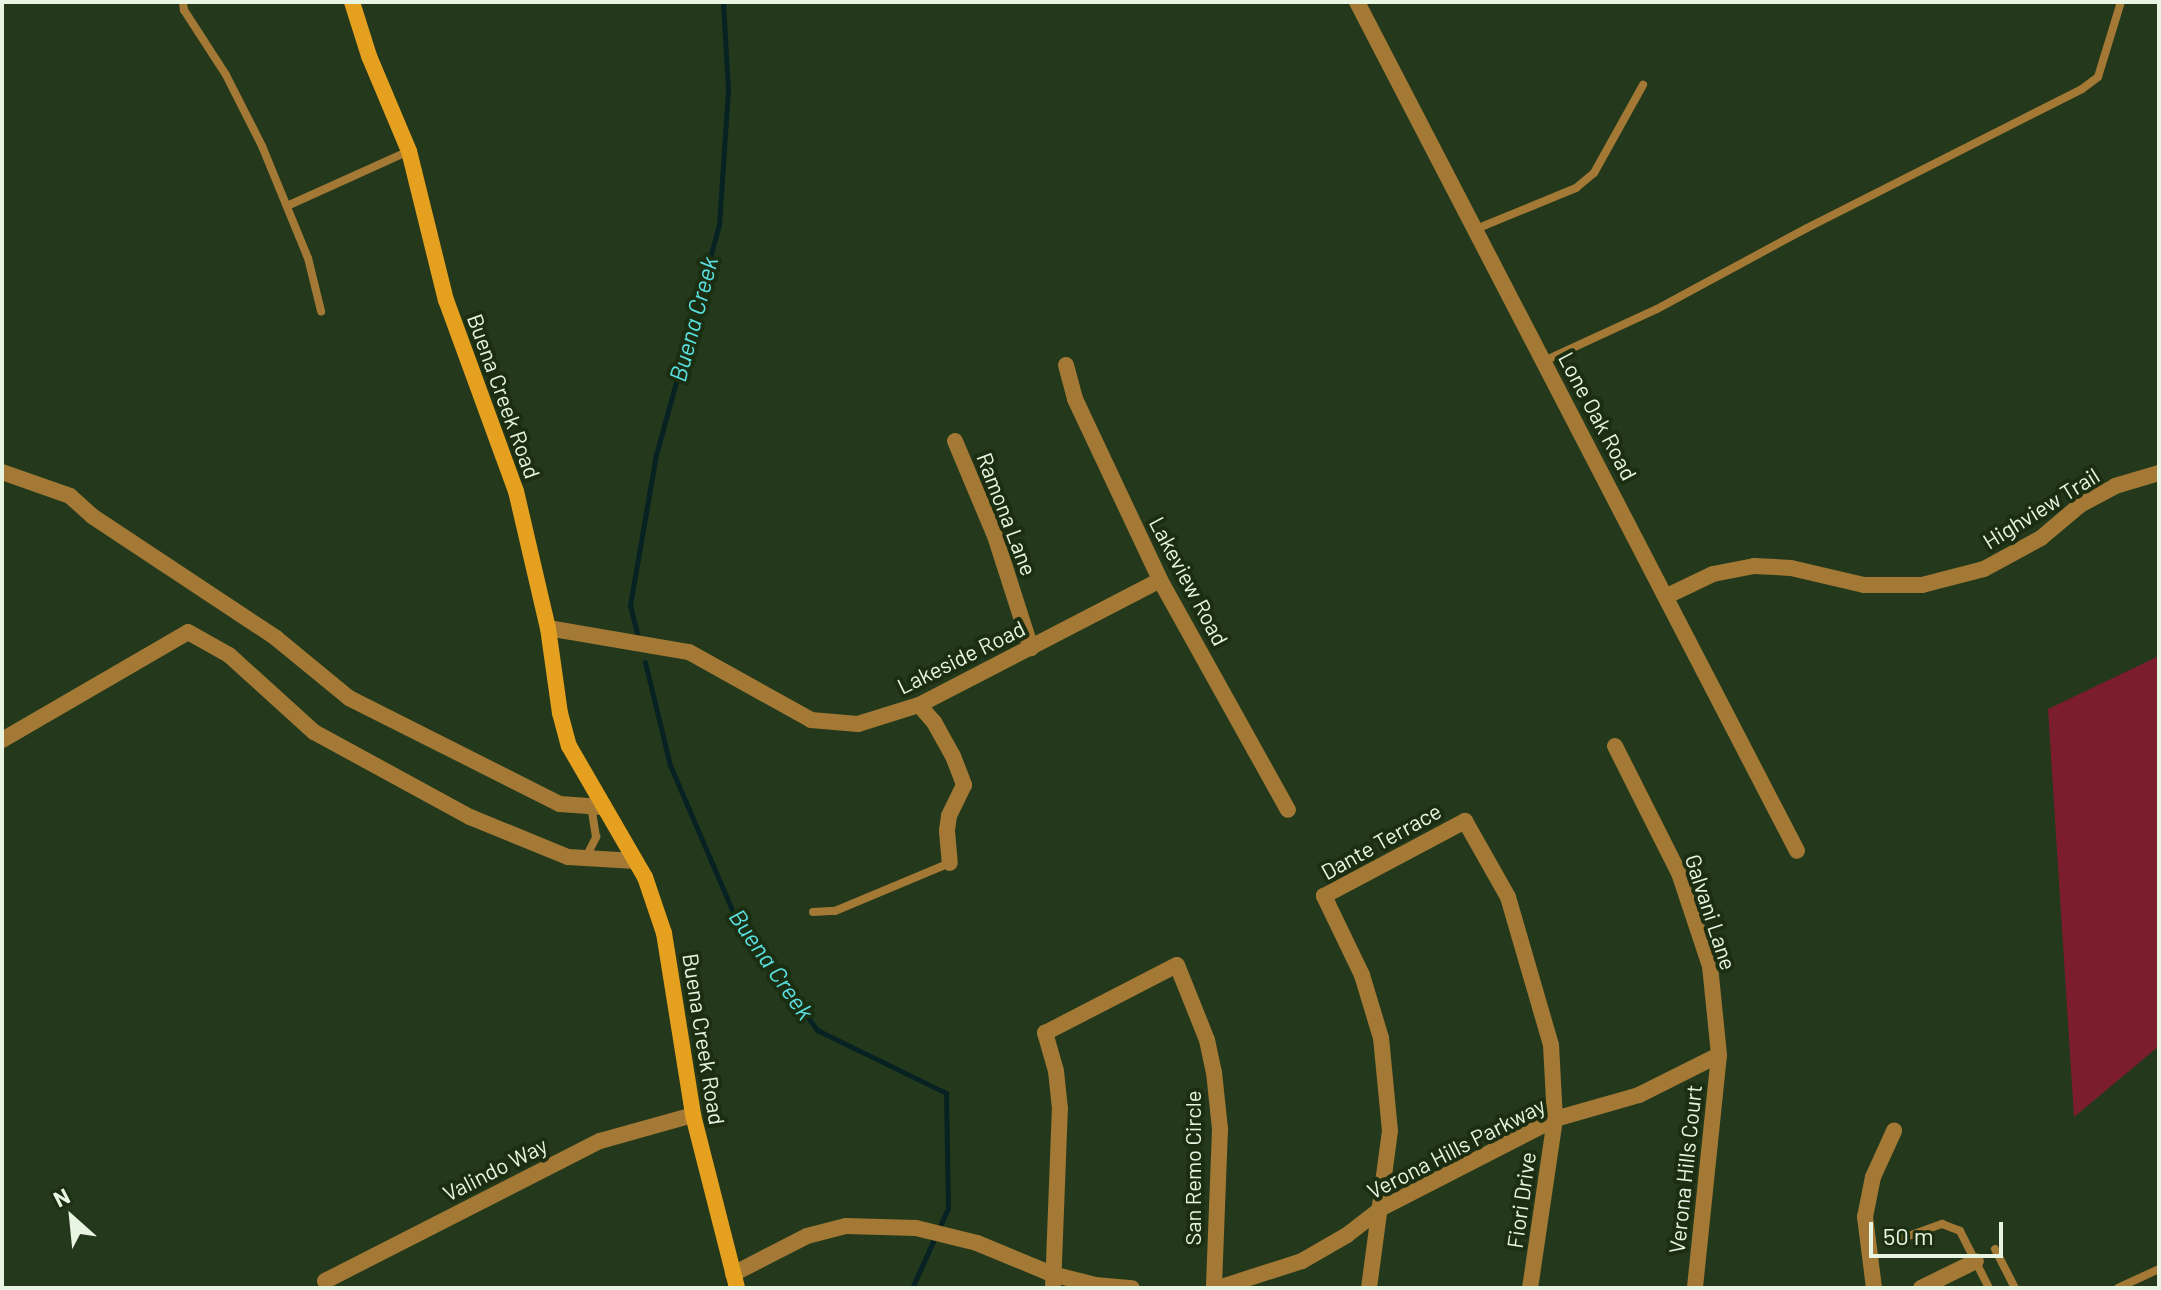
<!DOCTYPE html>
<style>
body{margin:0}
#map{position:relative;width:2161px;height:1290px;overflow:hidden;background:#24391c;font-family:Barlow,sans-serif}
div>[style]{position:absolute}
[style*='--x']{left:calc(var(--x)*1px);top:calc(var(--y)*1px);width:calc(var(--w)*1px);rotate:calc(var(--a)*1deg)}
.green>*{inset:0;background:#7b1d2c}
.stream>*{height:5px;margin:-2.5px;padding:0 2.5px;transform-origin:2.5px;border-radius:2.5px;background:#072222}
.lane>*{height:8px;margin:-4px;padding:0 4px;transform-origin:4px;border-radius:4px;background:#a37935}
.street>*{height:16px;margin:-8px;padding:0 8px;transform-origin:8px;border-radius:8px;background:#a37935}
.secondary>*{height:16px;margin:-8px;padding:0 8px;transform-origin:8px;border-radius:8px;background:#e4a01e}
span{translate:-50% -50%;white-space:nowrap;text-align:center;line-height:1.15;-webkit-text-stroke:8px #1b2e12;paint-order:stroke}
.street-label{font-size:22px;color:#e8f5e3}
.water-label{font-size:24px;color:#5be0e2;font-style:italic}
.frame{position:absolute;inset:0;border:4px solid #e8f5e3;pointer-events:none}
.north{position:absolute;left:32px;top:1178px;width:80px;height:80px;-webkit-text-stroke:6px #1b2e12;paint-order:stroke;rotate:333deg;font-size:22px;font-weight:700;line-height:32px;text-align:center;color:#e8f5e3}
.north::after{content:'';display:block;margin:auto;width:28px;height:36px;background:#e8f5e3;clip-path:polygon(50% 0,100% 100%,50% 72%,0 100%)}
.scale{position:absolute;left:1869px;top:1222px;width:134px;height:36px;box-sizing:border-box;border:4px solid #e8f5e3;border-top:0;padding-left:10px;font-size:24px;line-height:28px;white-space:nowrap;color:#e8f5e3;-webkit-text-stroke:6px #1b2e12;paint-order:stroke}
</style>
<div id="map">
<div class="green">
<i style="clip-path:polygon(2159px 656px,2159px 1046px,2074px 1117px,2048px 709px)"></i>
</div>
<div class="stream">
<i style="--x:637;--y:633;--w:29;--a:-104"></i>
<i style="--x:630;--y:605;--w:152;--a:-80.2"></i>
<i style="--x:656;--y:455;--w:238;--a:-74.7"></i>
<i style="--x:719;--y:225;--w:136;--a:-86.2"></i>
<i style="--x:728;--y:89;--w:87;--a:-93.3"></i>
<i style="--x:645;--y:662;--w:106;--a:76.4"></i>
<i style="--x:670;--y:765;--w:165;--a:66.8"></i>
<i style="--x:735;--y:917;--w:140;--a:54"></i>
<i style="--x:817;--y:1030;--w:144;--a:26"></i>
<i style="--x:946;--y:1093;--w:115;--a:89"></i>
<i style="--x:948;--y:1208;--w:88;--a:114.2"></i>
</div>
<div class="lane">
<i style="--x:183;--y:2;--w:8;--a:83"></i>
<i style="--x:184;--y:10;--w:77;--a:57.1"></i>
<i style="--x:226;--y:75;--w:80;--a:63.1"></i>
<i style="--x:262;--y:146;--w:121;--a:67.7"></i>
<i style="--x:308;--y:258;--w:55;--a:76.2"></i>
<i style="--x:287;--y:206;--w:134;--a:-24.3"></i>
<i style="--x:1476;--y:229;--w:108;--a:-22.3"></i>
<i style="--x:1576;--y:188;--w:23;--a:-40"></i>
<i style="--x:1594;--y:173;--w:101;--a:-60.9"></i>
<i style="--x:1544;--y:361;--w:124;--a:-24.7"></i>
<i style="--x:1657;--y:309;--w:170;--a:-28.4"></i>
<i style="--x:1807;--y:228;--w:308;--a:-26.8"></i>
<i style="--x:2082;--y:89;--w:20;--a:-37"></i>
<i style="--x:2098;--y:77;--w:78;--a:-73"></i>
<i style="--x:585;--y:859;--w:25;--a:-63"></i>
<i style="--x:596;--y:837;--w:30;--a:-99"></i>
<i style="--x:813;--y:912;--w:22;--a:-3"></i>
<i style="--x:835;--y:911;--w:125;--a:-22.7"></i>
<i style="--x:1900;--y:1239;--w:45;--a:-19.7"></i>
<i style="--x:1942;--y:1224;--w:19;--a:21"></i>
<i style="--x:1960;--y:1231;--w:64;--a:63"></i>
<i style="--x:1995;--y:1249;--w:44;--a:62.9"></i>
<i style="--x:2118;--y:1288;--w:45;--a:-24.9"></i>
</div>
<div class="street">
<i style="--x:1357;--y:2;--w:956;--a:62.6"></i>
<i style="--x:1066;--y:365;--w:35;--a:75"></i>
<i style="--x:1075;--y:399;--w:200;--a:64.8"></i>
<i style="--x:1160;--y:580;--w:263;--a:60.9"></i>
<i style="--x:955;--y:441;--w:103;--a:67.2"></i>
<i style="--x:995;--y:536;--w:118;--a:72.2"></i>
<i style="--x:2;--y:472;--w:72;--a:19.4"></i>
<i style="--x:70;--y:496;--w:30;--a:42"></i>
<i style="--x:92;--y:516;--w:221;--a:33.5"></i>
<i style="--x:276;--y:638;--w:94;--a:39.4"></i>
<i style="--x:349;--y:698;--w:236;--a:26.7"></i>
<i style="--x:560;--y:804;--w:42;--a:4.1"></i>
<i style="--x:1667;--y:596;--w:51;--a:-25.6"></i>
<i style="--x:1713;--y:574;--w:42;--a:-11"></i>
<i style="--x:1754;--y:566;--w:37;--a:3"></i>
<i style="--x:1791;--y:568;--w:75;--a:13.1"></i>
<i style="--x:1864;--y:585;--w:58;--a:0"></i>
<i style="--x:1922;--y:585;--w:64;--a:-14.5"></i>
<i style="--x:1984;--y:569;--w:65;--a:-28.5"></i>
<i style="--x:2041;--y:538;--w:51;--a:-40.2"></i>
<i style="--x:2080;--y:505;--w:40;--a:-28"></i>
<i style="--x:2115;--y:486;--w:46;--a:-16.5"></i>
<i style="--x:548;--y:628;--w:143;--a:9.7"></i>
<i style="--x:689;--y:652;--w:140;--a:29.1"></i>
<i style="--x:811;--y:720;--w:47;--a:4.9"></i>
<i style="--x:858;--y:724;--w:64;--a:-17.3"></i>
<i style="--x:919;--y:705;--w:271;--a:-27.4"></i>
<i style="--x:919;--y:705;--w:23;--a:49"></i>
<i style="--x:934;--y:722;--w:39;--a:61"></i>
<i style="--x:953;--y:756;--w:31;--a:69"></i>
<i style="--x:964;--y:785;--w:34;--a:116"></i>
<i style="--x:949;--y:816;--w:15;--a:98"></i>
<i style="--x:947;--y:831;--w:32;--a:85"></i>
<i style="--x:2;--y:740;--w:215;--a:-30.1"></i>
<i style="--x:188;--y:632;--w:47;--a:29.3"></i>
<i style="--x:229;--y:655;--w:115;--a:42.2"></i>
<i style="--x:314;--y:732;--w:178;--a:28.6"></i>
<i style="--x:470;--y:817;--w:106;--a:22.2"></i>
<i style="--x:568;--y:857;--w:67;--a:3.4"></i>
<i style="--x:1615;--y:746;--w:142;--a:63.3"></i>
<i style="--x:1679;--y:873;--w:98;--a:71.6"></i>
<i style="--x:1710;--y:966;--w:89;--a:84.2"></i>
<i style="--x:1719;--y:1055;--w:234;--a:95.9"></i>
<i style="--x:733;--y:1274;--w:83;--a:-27.2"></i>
<i style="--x:807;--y:1236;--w:40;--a:-14.4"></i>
<i style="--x:846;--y:1226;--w:70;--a:1.6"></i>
<i style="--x:916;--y:1228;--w:63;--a:13.8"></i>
<i style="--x:977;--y:1243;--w:81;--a:22.5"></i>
<i style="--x:1052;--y:1274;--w:44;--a:14.3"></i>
<i style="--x:1095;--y:1285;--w:37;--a:5"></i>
<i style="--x:325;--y:1281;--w:309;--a:-27"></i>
<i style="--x:600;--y:1141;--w:97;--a:-15.6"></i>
<i style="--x:1053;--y:1288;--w:179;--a:-87.8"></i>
<i style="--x:1060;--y:1109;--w:38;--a:-96"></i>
<i style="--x:1056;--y:1071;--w:40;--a:-106"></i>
<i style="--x:1045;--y:1033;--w:148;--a:-27.3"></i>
<i style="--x:1177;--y:965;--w:81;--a:68.2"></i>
<i style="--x:1207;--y:1040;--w:33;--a:78"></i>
<i style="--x:1214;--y:1072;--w:57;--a:84"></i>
<i style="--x:1220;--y:1129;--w:159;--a:92.2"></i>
<i style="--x:1218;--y:1288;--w:88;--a:-17.8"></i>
<i style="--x:1302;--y:1261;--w:52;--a:-30"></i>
<i style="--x:1347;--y:1235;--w:44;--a:-37.6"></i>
<i style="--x:1382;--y:1208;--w:195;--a:-27.2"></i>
<i style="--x:1555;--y:1119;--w:87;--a:-15.9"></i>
<i style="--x:1639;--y:1095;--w:89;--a:-26.6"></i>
<i style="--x:1369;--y:1288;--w:158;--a:-82.4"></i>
<i style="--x:1390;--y:1131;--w:93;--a:-95.5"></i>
<i style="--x:1381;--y:1038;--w:66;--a:-106.8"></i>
<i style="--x:1362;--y:975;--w:88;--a:-115.7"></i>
<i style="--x:1324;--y:896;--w:160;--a:-28"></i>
<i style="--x:1465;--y:821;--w:87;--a:60.5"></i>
<i style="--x:1508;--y:897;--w:154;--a:73.8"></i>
<i style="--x:1551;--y:1045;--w:74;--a:86.9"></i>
<i style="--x:1555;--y:1119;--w:171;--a:98.4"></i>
<i style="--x:1874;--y:1288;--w:72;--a:-97.2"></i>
<i style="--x:1865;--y:1217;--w:41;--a:-78.7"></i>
<i style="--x:1873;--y:1177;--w:51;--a:-65.5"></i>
<i style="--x:1921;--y:1288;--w:61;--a:-26.1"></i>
</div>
<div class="secondary">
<i style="--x:352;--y:2;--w:57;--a:72.5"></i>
<i style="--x:369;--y:56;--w:103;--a:67.2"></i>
<i style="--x:409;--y:151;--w:154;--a:76.1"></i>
<i style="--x:446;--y:300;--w:203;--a:69.9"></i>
<i style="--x:516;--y:491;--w:141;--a:76.9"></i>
<i style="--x:548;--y:628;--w:86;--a:82"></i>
<i style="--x:560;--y:713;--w:34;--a:75"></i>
<i style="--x:569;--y:746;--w:151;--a:59.9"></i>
<i style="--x:645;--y:877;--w:59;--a:71.3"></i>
<i style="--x:664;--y:933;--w:184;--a:80.9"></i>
<i style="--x:693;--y:1115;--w:179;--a:75.7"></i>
</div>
<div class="street-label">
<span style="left:504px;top:396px;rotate:70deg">Buena Creek Road</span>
<span style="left:1598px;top:416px;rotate:62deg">Lone Oak Road</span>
<span style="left:2041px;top:508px;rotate:-32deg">Highview Trail</span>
<span style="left:1007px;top:514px;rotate:69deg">Ramona Lane</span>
<span style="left:1189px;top:581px;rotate:62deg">Lakeview Road</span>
<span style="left:961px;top:657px;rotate:-26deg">Lakeside Road</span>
<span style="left:1381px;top:841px;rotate:-29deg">Dante Terrace</span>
<span style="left:1711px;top:912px;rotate:72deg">Galvani Lane</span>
<span style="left:704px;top:1039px;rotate:81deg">Buena Creek Road</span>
<span style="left:1456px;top:1148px;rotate:-27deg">Verona Hills Parkway</span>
<span style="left:1193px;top:1168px;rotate:-90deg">San Remo Circle</span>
<span style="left:495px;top:1169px;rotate:-27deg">Valindo Way</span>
<span style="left:1685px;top:1169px;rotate:-84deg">Verona Hills Court</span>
<span style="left:1521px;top:1200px;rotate:-82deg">Fiori Drive</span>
</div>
<div class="water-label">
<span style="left:693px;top:319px;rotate:-75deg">Buena Creek</span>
<span style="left:772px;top:964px;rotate:55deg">Buena Creek</span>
</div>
<div class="frame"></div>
<div class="north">N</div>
<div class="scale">50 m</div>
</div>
